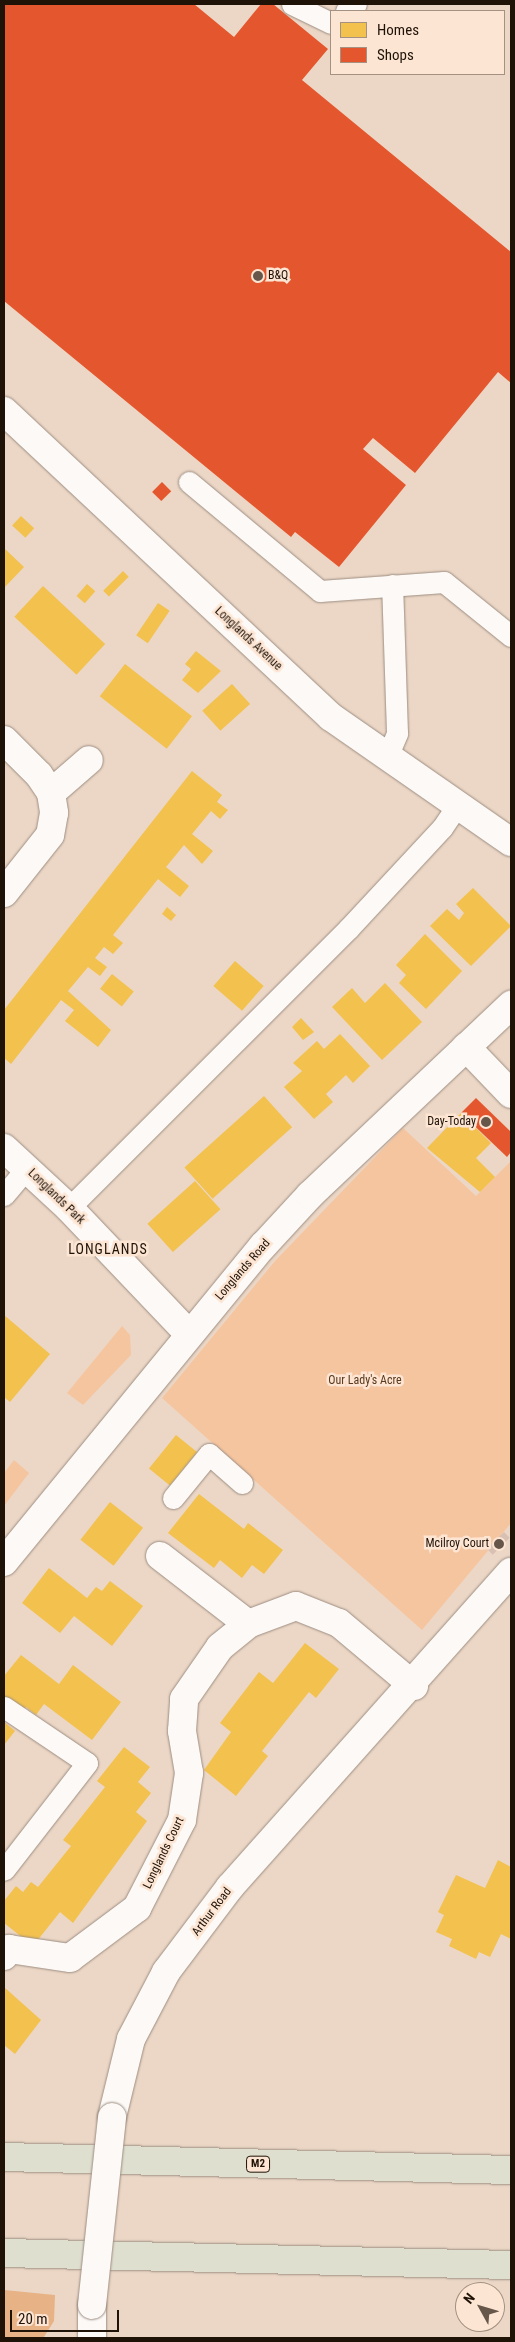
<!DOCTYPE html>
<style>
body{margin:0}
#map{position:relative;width:515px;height:2342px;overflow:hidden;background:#ecd7c6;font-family:"Roboto Condensed",sans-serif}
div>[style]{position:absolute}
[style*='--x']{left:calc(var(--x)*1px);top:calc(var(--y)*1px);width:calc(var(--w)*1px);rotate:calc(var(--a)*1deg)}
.green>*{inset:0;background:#f5c59f}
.forest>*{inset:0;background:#e7b285}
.homes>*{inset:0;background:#f2c14e;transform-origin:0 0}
.shops>*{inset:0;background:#e4572e;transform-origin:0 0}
.building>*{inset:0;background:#d8c0b3;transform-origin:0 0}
.roads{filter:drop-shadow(0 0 1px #9d8d81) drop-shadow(0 0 1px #9d8d81)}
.service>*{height:21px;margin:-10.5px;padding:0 10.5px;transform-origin:10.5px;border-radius:10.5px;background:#fcf9f6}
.minor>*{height:28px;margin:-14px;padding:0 14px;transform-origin:14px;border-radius:14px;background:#fcf9f6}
.tertiary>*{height:28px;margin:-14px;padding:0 14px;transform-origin:14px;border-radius:14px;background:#fcf9f6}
.motorway>*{height:28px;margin:-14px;padding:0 14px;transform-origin:14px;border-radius:14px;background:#dfdfcf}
.bridges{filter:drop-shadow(0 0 1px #9d8d81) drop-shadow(0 0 1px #9d8d81)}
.tertiary-bridge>*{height:28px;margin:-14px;padding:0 14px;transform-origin:14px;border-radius:14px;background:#fcf9f6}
.dots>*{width:14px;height:14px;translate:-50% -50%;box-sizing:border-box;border:2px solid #fde5d3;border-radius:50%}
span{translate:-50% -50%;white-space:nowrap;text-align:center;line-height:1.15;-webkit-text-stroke:5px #fde5d3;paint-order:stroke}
.shield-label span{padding:1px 4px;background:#fde5d3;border:1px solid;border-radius:4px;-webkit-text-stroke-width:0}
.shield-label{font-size:11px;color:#1f1207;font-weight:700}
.poi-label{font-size:12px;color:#1f1207}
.left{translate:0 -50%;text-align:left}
.right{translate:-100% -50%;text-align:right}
.street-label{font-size:12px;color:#1f1207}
.park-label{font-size:12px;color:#5a391d}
.neighbourhood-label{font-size:14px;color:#1f1207;letter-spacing:1px}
.frame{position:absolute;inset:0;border:5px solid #1f1207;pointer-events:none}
.legend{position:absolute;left:330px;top:10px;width:175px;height:65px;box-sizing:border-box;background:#fde5d3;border:1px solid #a49181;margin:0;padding:6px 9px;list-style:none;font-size:15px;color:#1f1207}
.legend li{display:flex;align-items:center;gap:10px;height:25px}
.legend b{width:25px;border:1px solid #a49181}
.north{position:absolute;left:455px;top:2282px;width:50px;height:50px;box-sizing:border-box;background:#fde5d3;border:1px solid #a49181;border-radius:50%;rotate:309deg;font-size:14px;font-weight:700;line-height:20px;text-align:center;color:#1f1207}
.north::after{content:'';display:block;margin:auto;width:18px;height:22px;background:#67574a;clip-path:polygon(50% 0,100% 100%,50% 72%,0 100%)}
.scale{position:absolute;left:10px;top:2310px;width:109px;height:22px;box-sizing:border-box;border:2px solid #1f1207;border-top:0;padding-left:6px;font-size:15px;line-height:18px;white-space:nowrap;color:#1f1207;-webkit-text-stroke:4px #fde5d3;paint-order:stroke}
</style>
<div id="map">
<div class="green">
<i style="clip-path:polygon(403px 1128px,476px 1196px,511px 1161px,511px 1523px,422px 1630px,162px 1398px,275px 1261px)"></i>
<i style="clip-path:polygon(122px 1326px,130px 1335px,131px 1355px,83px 1405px,67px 1393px)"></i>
<i style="clip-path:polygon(14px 1460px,29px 1473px,4px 1506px,4px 1473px)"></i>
</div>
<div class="forest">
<i style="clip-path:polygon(4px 2290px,55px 2295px,54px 2321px,44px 2337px,4px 2338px)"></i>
</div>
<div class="homes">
<i style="left:21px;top:516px;width:18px;height:13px;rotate:43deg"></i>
<i style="clip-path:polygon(4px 548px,24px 567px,4px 588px)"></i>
<i style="left:123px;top:571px;width:8px;height:28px;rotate:45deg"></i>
<i style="left:87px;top:584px;width:11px;height:16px;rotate:41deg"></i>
<i style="left:43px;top:586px;width:85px;height:42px;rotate:43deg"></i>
<i style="left:158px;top:603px;width:14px;height:39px;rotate:34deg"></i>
<i style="clip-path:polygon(196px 651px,221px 671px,198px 693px,182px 680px,191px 669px,185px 664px)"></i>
<i style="left:125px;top:664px;width:85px;height:41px;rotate:38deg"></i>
<i style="left:232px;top:684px;width:27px;height:40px;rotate:48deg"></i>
<i style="clip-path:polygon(192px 771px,222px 795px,217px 802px,228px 810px,220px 819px,211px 811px,192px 834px,213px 851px,202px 864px,184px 845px,166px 867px,189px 886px,180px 897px,158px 879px,113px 935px,123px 943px,113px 954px,104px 947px,95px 958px,107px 967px,100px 976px,88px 967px,68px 991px,111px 1030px,98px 1047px,65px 1021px,74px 1010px,61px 1000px,11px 1064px,4px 1058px,4px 1010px)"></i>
<i style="clip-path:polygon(473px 888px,511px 926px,471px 966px,430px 926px,447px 909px,459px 920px,464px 913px,456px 904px)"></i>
<i style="clip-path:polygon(167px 907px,176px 915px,171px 921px,162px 914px)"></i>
<i style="clip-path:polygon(425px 934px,462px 971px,426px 1009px,399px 983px,406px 975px,396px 965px)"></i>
<i style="left:235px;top:961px;width:38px;height:33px;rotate:41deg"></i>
<i style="left:112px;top:974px;width:28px;height:19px;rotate:39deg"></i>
<i style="clip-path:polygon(385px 983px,422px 1022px,382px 1060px,332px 1007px,352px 988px,365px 1003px)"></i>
<i style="clip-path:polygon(301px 1018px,314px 1032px,303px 1040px,292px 1027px)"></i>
<i style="clip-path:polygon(340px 1034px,370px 1066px,353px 1083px,346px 1075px,326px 1094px,333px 1102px,314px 1119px,284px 1087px,302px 1071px,293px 1063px,317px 1041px,324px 1049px)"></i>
<i style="left:264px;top:1096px;width:42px;height:107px;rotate:48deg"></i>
<i style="clip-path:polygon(461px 1113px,491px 1143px,476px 1158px,495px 1177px,480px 1192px,427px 1148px)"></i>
<i style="left:195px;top:1181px;width:38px;height:64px;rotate:48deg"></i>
<i style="clip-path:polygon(4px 1315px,50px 1354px,10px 1402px,4px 1397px)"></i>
<i style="left:176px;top:1435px;width:27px;height:43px;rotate:39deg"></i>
<i style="clip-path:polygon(199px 1494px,244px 1529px,248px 1523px,283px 1550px,264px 1574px,252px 1565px,242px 1578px,220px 1560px,214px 1568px,168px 1533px)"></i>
<i style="left:110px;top:1502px;width:42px;height:48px;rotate:38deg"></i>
<i style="clip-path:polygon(49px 1568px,87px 1598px,96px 1587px,102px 1591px,110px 1581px,143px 1606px,112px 1646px,74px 1616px,60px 1633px,22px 1603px)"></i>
<i style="clip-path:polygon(305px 1643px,339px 1669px,316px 1698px,309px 1692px,262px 1751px,268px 1756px,236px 1796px,204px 1770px,231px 1732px,220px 1723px,259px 1672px,273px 1683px)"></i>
<i style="clip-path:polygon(21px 1655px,59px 1684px,73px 1665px,121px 1702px,92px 1740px,44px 1704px,36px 1715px,26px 1707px,19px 1715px,4px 1703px,4px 1676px)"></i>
<i style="clip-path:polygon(4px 1722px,15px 1731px,4px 1745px)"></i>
<i style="clip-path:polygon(124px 1747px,150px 1767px,138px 1782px,151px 1793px,136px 1812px,147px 1821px,73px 1923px,60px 1912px,33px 1946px,4px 1923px,4px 1901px,16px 1886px,23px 1892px,31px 1882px,38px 1887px,71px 1846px,63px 1840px,105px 1787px,97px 1781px)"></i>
<i style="clip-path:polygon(498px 1860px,511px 1867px,511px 1939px,501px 1934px,490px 1957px,479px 1952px,476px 1959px,449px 1946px,452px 1939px,436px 1932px,444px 1915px,438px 1912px,456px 1875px,485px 1888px)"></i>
<i style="clip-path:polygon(4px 1987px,41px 2020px,15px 2054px,4px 2045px)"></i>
</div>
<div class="shops">
<i style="clip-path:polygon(4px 4px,194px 4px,234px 37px,261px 4px,273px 4px,328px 49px,302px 80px,511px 252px,511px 383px,498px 372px,415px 473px,373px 438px,363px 449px,406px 485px,339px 567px,295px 532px,291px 537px,4px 301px)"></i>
<i style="left:162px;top:482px;width:13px;height:14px;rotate:45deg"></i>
<i style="clip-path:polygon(476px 1098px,511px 1132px,511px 1152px,507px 1157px,461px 1113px)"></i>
</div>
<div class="building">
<i style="left:504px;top:1532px;width:8px;height:24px;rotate:45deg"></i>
</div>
<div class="roads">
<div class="service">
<i style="--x:292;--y:4;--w:43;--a:26"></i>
<i style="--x:346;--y:11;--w:12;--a:-35"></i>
<i style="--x:189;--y:482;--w:170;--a:39.8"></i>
<i style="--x:320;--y:591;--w:124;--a:-4.2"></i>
<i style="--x:444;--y:582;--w:86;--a:38.9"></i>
<i style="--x:387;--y:757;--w:26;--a:-67"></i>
<i style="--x:397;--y:733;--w:148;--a:-91.9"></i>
<i style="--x:4;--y:1195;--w:35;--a:-50"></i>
<i style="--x:69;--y:1208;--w:395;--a:-45"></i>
<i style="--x:348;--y:929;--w:138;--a:-47.1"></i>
<i style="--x:442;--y:828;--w:30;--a:-56"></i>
<i style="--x:173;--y:1498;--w:57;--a:-50.7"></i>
<i style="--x:209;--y:1454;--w:44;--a:41.3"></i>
<i style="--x:4;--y:1707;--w:100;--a:34"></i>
<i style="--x:87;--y:1763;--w:135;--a:127.8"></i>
</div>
<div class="minor">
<i style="--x:4;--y:411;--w:448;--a:43.1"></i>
<i style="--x:331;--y:717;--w:219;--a:34.8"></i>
<i style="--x:4;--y:740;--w:49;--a:45"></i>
<i style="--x:39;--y:775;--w:22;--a:56"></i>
<i style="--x:51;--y:793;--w:20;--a:81"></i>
<i style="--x:54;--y:813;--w:22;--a:100"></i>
<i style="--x:50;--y:835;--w:74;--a:128.4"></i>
<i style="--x:51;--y:793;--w:50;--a:-41"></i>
<i style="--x:466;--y:1047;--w:65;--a:46.2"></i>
<i style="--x:4;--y:1148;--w:88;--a:42.7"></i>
<i style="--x:69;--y:1208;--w:174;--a:46.4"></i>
<i style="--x:160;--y:1556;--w:111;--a:37.7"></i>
<i style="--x:4;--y:1562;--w:409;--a:-50.7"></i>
<i style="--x:263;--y:1246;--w:69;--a:-47.3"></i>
<i style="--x:310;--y:1195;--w:277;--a:-43.4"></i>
<i style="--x:4;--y:1956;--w:9;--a:-54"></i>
<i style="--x:9;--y:1949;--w:62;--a:8.4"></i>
<i style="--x:70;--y:1958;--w:84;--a:-36.7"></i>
<i style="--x:137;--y:1908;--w:99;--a:-62.9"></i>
<i style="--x:182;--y:1820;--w:48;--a:-81.5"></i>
<i style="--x:189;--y:1773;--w:43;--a:-99.5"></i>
<i style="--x:182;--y:1731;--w:32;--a:-86"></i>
<i style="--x:184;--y:1699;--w:63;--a:-55.3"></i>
<i style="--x:220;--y:1647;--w:36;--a:-39"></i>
<i style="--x:248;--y:1624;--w:51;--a:-20.6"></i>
<i style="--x:296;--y:1606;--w:46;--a:21.6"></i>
<i style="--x:339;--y:1623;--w:98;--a:40"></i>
</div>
<div class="tertiary">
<i style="--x:112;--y:2117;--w:80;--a:-76.3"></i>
<i style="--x:131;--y:2039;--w:76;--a:-62.4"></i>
<i style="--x:166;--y:1972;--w:106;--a:-53"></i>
<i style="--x:230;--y:1887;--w:422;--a:-48.3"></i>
<i style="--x:92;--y:2338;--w:33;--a:-90"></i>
</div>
<div class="motorway">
<i style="--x:4;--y:2157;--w:507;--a:1.47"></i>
<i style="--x:4;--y:2253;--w:507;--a:1.36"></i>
</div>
</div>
<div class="bridges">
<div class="tertiary-bridge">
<i style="--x:92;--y:2305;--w:189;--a:-83.9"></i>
</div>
</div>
<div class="dots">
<i style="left:258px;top:276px;background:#67574a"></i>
<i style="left:486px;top:1122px;background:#67574a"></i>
<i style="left:499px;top:1544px;background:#67574a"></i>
</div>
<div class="shield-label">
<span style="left:258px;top:2164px">M2</span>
</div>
<div class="poi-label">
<span class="left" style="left:268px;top:276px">B&amp;Q</span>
<span class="right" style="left:476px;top:1122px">Day-Today</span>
<span class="right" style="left:489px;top:1544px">Mcilroy Court</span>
</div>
<div class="street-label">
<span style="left:248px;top:639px;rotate:43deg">Longlands Avenue</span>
<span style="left:56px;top:1197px;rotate:44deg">Longlands Park</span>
<span style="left:243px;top:1270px;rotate:-49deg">Longlands Road</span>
<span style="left:164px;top:1853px;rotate:-64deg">Longlands Court</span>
<span style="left:212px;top:1912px;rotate:-53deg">Arthur Road</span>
</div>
<div class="park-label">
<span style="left:365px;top:1381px">Our Lady's Acre</span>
</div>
<div class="neighbourhood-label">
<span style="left:108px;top:1249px">LONGLANDS</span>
</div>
<div class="frame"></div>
<ul class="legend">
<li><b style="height:14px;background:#f2c14e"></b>Homes</li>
<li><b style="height:14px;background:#e4572e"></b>Shops</li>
</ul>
<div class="north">N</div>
<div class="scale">20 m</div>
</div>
